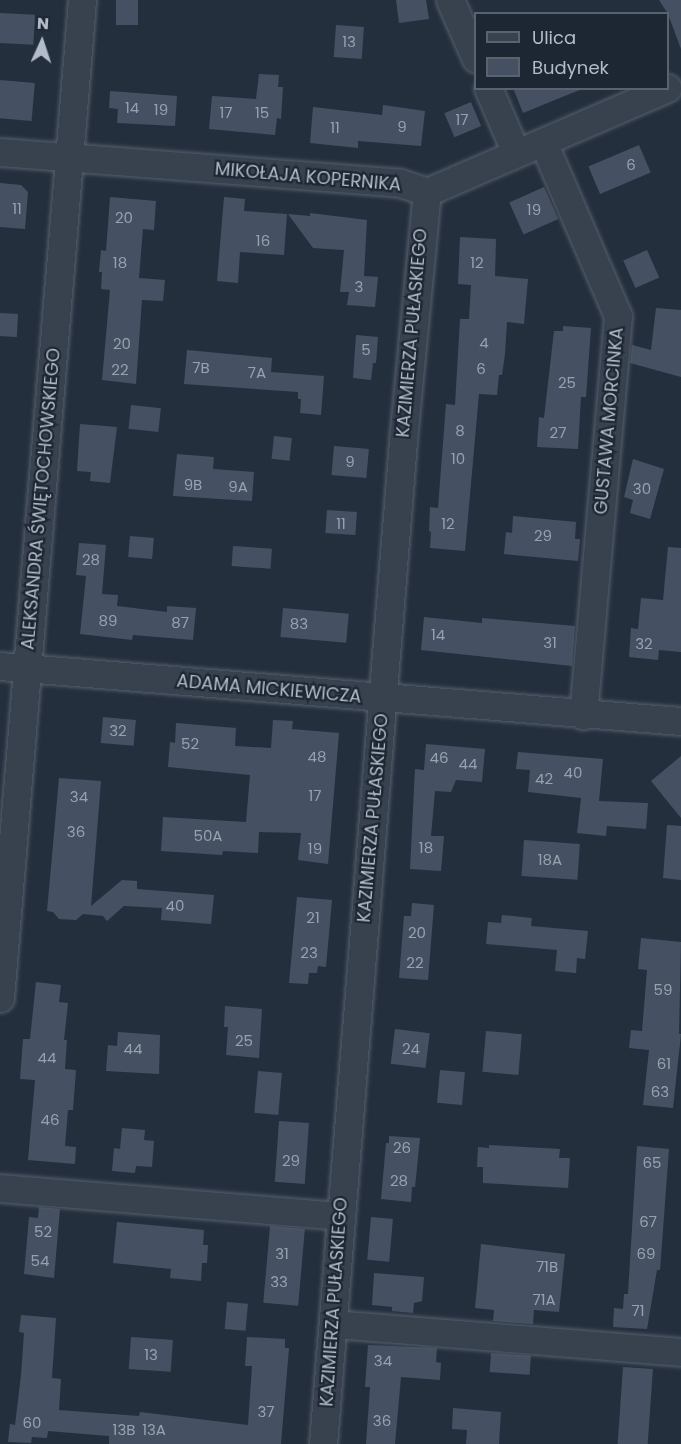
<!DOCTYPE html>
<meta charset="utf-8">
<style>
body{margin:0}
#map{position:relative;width:681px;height:1444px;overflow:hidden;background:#242f3e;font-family:Poppins,sans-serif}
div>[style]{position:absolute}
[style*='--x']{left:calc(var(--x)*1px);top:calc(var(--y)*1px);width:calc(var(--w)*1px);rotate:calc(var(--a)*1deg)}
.building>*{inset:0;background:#455162;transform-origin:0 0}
.roads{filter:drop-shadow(0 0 2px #565f6c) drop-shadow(0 0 2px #565f6c)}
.minor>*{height:27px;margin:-13.5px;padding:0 13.5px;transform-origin:13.5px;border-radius:13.5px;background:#38414e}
span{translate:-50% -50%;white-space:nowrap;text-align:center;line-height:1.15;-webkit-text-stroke:4.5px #1d2633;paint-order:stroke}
.number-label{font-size:15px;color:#98a1af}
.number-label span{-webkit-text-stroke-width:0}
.street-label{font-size:18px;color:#b4bcc9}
.legend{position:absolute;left:474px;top:12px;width:195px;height:78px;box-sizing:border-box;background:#1d2633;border:2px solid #59626f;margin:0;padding:8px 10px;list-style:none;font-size:18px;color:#b4bcc9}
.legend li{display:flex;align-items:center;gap:12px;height:30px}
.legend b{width:30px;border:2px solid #59626f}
.north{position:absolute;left:12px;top:12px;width:60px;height:60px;-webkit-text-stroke:4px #1d2633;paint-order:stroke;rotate:3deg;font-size:16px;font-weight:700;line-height:24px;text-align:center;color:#b4bcc9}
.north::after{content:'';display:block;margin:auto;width:21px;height:27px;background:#b4bcc9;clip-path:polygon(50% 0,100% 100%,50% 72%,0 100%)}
</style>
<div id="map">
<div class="building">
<i style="left:116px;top:0;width:22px;height:25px"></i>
<i style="clip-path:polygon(396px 0,426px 0,429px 19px,399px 23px)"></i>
<i style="clip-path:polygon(659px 0,681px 0,681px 49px,668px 14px)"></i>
<i style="left:0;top:13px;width:35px;height:30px;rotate:3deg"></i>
<i style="left:336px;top:25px;width:28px;height:32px;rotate:4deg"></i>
<i style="clip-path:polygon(259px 74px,279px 75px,278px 87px,283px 87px,281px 119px,277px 118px,275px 135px,209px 129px,212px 96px,256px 99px)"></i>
<i style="left:0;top:80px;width:35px;height:38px;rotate:5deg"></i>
<i style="clip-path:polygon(513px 88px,582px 88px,582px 89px,523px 113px)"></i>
<i style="clip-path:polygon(110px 91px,177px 96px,175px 126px,117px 123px,118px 109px,109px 108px)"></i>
<i style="left:471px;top:102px;width:26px;height:29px;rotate:67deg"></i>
<i style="clip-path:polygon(383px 105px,425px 111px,421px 146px,358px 141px,358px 148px,310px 143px,313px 107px,382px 115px)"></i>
<i style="left:639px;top:145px;width:30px;height:55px;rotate:67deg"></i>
<i style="clip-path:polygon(0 183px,21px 185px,28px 192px,25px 229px,0 227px)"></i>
<i style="left:544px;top:187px;width:35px;height:38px;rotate:66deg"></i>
<i style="clip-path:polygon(110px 197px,156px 201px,154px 230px,143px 229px,139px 278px,165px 280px,163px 301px,142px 300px,136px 384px,102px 380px,110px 290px,101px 289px,102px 272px,99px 272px,101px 250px,106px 251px)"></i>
<i style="clip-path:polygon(224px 197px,245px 199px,244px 211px,287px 214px,284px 255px,240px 252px,238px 283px,217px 281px)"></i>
<i style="clip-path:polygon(310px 213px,367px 220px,364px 276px,378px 277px,375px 307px,347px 305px,349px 292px,340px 292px,344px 250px,313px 248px,288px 214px,310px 216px)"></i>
<i style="clip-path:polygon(460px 237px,496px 239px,495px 276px,528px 279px,524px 324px,507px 322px,505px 354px,502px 375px,499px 375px,497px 395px,479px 394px,465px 551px,430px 548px,431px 532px,429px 531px,430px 507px,438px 508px,446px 404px,455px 405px,460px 319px,469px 319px,471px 285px,458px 284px)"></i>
<i style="left:647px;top:250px;width:30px;height:26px;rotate:66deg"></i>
<i style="clip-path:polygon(656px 308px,681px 310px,681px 377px,630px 363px,632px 345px,651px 350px)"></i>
<i style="left:0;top:313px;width:18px;height:23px;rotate:3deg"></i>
<i style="clip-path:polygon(563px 326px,591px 328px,586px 397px,581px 397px,578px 449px,537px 447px,539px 417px,544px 418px,554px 331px,563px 331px)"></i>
<i style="clip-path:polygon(356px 335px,378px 337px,376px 363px,373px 363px,371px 380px,353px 378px)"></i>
<i style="clip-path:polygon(187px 350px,272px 358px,271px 372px,324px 376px,321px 415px,300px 413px,301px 399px,298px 399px,298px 392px,184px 384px)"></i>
<i style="left:131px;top:405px;width:30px;height:24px;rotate:6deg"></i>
<i style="clip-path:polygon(80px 424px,117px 427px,110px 483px,90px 481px,91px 472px,77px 471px)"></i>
<i style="left:274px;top:436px;width:18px;height:23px;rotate:6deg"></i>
<i style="left:334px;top:446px;width:35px;height:29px;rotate:5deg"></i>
<i style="clip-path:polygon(177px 454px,214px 457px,213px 469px,254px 472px,252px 501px,173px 496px)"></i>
<i style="clip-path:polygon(633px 459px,664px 469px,650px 519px,630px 513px,633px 500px,624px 497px)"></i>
<i style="left:327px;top:510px;width:30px;height:23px;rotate:4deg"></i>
<i style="clip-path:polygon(513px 516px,576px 522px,575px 539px,580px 539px,578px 561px,504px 554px,506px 532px,512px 533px)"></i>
<i style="left:130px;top:536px;width:24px;height:21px;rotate:5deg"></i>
<i style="clip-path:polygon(79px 543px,106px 545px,102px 594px,118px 595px,117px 606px,167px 612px,167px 606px,196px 608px,193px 640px,133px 635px,132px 640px,80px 634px,86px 576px,76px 575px)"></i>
<i style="left:233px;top:546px;width:39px;height:20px;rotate:4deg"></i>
<i style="clip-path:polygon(668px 547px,681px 548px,681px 652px,659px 650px,658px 660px,629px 657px,631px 628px,638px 629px,641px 598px,663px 600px)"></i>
<i style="left:283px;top:608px;width:66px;height:29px;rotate:5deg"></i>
<i style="clip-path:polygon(424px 617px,482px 623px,482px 618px,575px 626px,572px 666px,421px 650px)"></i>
<i style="left:103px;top:717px;width:33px;height:26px;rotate:5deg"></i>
<i style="clip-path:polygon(273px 720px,293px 721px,292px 729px,339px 733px,328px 864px,298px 860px,301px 833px,259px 832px,258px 853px,223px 851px,222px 855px,161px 851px,163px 817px,246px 822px,250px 775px,168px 767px,170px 742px,175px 743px,176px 723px,236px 728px,235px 746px,271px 748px)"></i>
<i style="clip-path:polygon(426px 744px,485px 749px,482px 782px,456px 780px,451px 792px,435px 791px,431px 836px,444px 836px,441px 871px,410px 869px,415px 769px,424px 770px)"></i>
<i style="clip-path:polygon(518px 752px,603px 759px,599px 801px,648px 803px,646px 829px,607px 826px,606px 836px,577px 833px,581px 798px,528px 792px,530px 770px,516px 769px)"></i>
<i style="clip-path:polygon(681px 756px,681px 818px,651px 781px)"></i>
<i style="clip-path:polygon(59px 778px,101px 781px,91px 906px,122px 880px,137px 881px,137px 889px,214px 895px,211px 924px,161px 920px,162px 908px,124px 906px,107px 921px,103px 916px,83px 914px,76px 920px,59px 919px,53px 912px,47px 911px)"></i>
<i style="clip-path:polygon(667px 825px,681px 826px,681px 880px,663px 878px)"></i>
<i style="left:524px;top:840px;width:56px;height:36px;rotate:4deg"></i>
<i style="clip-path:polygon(297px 897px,332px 900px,326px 967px,318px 966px,317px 973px,309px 973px,308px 984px,289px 983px)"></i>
<i style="clip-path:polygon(412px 903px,434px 905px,428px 980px,399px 978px,404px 916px,411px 916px)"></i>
<i style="clip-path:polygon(502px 915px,532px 918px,531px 926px,588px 931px,585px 959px,577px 958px,576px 973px,555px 971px,557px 950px,486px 944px,488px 922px,501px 923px)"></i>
<i style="clip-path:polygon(641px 938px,681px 942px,679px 1034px,681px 1034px,673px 1108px,643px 1105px,649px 1050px,629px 1048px,631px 1030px,642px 1031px,647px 970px,638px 969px)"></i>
<i style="clip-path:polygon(36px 982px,61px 985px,59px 1002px,68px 1003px,64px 1040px,67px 1040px,65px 1069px,76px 1070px,73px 1110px,68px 1110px,65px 1146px,76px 1147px,75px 1164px,28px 1160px,35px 1080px,20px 1079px,23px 1039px,30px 1039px)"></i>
<i style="clip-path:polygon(225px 1006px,262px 1009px,259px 1058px,226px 1055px,228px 1027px,224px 1027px)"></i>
<i style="left:395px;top:1029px;width:35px;height:35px;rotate:7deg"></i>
<i style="left:486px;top:1031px;width:36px;height:41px;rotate:5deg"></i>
<i style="clip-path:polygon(118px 1032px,160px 1035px,159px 1074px,106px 1071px,108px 1045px,117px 1046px)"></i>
<i style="left:440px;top:1070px;width:25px;height:33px;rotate:5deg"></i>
<i style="left:258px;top:1071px;width:24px;height:42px;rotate:5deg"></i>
<i style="left:279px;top:1121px;width:30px;height:61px;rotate:4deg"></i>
<i style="clip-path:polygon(122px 1128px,145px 1130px,144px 1140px,154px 1141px,152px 1167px,136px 1166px,135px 1173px,112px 1171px,114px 1148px,120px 1149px)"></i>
<i style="clip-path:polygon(389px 1136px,420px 1138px,415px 1187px,412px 1187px,411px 1202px,381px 1199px,386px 1143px,389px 1143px)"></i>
<i style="clip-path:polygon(489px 1145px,560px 1149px,559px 1158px,570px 1158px,568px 1188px,483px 1183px,483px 1167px,477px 1167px,478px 1147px,489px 1148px)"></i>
<i style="clip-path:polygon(637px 1146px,669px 1149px,660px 1270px,657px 1270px,647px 1329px,613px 1327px,614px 1308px,623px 1309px,624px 1294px,628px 1294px)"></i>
<i style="clip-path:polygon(39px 1207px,60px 1209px,54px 1278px,24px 1274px,29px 1217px,38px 1218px)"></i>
<i style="left:371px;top:1217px;width:22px;height:43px;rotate:5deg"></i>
<i style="clip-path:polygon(117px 1222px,204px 1230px,203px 1245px,208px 1245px,207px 1263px,202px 1263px,201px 1281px,170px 1278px,171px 1269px,113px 1263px)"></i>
<i style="left:270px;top:1226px;width:35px;height:77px;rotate:5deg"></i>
<i style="clip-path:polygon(481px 1244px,565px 1254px,559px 1312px,534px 1310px,533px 1324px,493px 1321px,494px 1310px,475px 1308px)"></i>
<i style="clip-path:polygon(374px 1273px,424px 1277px,422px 1301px,414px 1303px,413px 1313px,392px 1311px,392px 1307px,372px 1305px)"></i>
<i style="left:227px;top:1302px;width:21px;height:27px;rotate:5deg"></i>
<i style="clip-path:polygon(21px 1315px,56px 1318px,52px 1378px,61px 1379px,59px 1410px,139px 1416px,140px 1412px,248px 1425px,252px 1366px,245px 1366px,247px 1337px,285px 1339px,285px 1348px,289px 1348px,281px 1444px,109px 1444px,109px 1436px,48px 1431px,47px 1438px,32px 1437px,31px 1443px,8px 1442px,10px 1424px,15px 1425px,21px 1375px,24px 1333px,19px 1332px)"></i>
<i style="left:131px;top:1337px;width:42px;height:32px;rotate:4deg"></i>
<i style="clip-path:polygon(368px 1345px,437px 1348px,436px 1362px,441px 1363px,440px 1380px,401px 1377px,395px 1444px,366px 1444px,370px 1387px,365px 1387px)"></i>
<i style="left:491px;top:1353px;width:40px;height:19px;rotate:4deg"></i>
<i style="left:623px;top:1367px;width:30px;height:77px;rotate:4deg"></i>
<i style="clip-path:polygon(453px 1408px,501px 1412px,499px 1444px,466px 1444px,467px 1430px,452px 1429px)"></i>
</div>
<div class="roads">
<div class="minor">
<i style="--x:450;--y:0;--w:64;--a:66.2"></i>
<i style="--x:488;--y:88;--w:71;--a:66.7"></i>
<i style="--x:543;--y:142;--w:189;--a:66.7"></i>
<i style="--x:618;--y:316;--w:401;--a:95"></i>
<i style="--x:0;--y:152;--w:401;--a:4.4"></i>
<i style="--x:400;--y:183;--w:28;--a:18"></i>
<i style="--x:427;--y:192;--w:262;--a:-23.4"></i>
<i style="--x:0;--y:666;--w:683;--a:4.62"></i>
<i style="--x:0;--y:998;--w:1001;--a:-85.3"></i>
<i style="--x:0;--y:1188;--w:342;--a:4.7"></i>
<i style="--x:333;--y:1324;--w:349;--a:4.6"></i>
<i style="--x:323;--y:1444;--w:1007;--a:-85.44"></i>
<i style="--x:403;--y:440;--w:249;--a:-84.5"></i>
</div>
</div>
<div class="number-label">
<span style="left:349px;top:42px">13</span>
<span style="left:132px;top:108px">14</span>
<span style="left:161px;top:110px">19</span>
<span style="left:226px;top:113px">17</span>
<span style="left:262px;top:113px">15</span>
<span style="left:462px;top:120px">17</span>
<span style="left:402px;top:127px">9</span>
<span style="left:335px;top:128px">11</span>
<span style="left:631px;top:165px">6</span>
<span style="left:17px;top:209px">11</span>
<span style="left:534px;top:210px">19</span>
<span style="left:124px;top:218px">20</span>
<span style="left:263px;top:241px">16</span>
<span style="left:120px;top:263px">18</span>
<span style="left:477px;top:263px">12</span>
<span style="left:359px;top:287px">3</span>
<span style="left:484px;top:343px">4</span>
<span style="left:122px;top:344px">20</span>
<span style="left:366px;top:350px">5</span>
<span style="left:201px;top:368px">7B</span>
<span style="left:481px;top:369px">6</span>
<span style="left:120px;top:370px">22</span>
<span style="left:257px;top:373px">7A</span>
<span style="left:567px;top:383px">25</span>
<span style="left:460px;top:431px">8</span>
<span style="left:558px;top:433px">27</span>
<span style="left:458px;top:459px">10</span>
<span style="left:350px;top:462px">9</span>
<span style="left:193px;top:485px">9B</span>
<span style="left:238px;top:487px">9A</span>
<span style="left:642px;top:489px">30</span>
<span style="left:341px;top:524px">11</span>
<span style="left:448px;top:524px">12</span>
<span style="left:543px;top:536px">29</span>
<span style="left:91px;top:560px">28</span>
<span style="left:108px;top:621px">89</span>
<span style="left:180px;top:623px">87</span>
<span style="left:299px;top:624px">83</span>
<span style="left:438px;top:635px">14</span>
<span style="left:550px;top:643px">31</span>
<span style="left:644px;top:644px">32</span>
<span style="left:118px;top:731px">32</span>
<span style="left:190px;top:744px">52</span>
<span style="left:317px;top:757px">48</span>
<span style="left:439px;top:758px">46</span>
<span style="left:468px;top:764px">44</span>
<span style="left:573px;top:773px">40</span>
<span style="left:544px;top:779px">42</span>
<span style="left:315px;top:796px">17</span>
<span style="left:79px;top:797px">34</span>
<span style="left:76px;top:832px">36</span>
<span style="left:208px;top:836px">50A</span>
<span style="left:426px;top:848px">18</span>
<span style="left:315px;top:849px">19</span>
<span style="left:550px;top:860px">18A</span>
<span style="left:175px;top:906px">40</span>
<span style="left:313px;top:918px">21</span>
<span style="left:417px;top:933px">20</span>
<span style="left:309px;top:953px">23</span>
<span style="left:415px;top:963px">22</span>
<span style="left:663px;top:990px">59</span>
<span style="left:244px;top:1041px">25</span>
<span style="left:133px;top:1049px">44</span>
<span style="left:411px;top:1049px">24</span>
<span style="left:47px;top:1058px">44</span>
<span style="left:664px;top:1064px">61</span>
<span style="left:660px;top:1092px">63</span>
<span style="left:50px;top:1120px">46</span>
<span style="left:402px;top:1148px">26</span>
<span style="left:291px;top:1161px">29</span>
<span style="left:652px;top:1163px">65</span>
<span style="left:399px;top:1181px">28</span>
<span style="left:648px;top:1222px">67</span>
<span style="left:43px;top:1232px">52</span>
<span style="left:282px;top:1254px">31</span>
<span style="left:646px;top:1254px">69</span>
<span style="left:40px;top:1261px">54</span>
<span style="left:547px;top:1267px">71B</span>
<span style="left:279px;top:1282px">33</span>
<span style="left:544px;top:1300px">71A</span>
<span style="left:638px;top:1311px">71</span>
<span style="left:151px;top:1355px">13</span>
<span style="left:383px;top:1361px">34</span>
<span style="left:266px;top:1412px">37</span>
<span style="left:382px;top:1421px">36</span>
<span style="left:32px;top:1423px">60</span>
<span style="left:124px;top:1430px">13B</span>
<span style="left:154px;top:1430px">13A</span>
</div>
<div class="street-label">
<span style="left:308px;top:177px;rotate:5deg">MIKOŁAJA KOPERNIKA</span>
<span style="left:412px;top:333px;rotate:-85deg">KAZIMIERZA PUŁASKIEGO</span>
<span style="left:609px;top:421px;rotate:-85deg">GUSTAWA MORCINKA</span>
<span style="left:41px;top:499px;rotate:-85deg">ALEKSANDRA ŚWIĘTOCHOWSKIEGO</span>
<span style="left:269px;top:689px;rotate:5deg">ADAMA MICKIEWICZA</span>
<span style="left:373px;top:818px;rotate:-85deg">KAZIMIERZA PUŁASKIEGO</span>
<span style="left:334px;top:1302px;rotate:-86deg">KAZIMIERZA PUŁASKIEGO</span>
</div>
<ul class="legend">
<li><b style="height:8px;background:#38414e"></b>Ulica</li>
<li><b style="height:16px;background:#455162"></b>Budynek</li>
</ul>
<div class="north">N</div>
</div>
